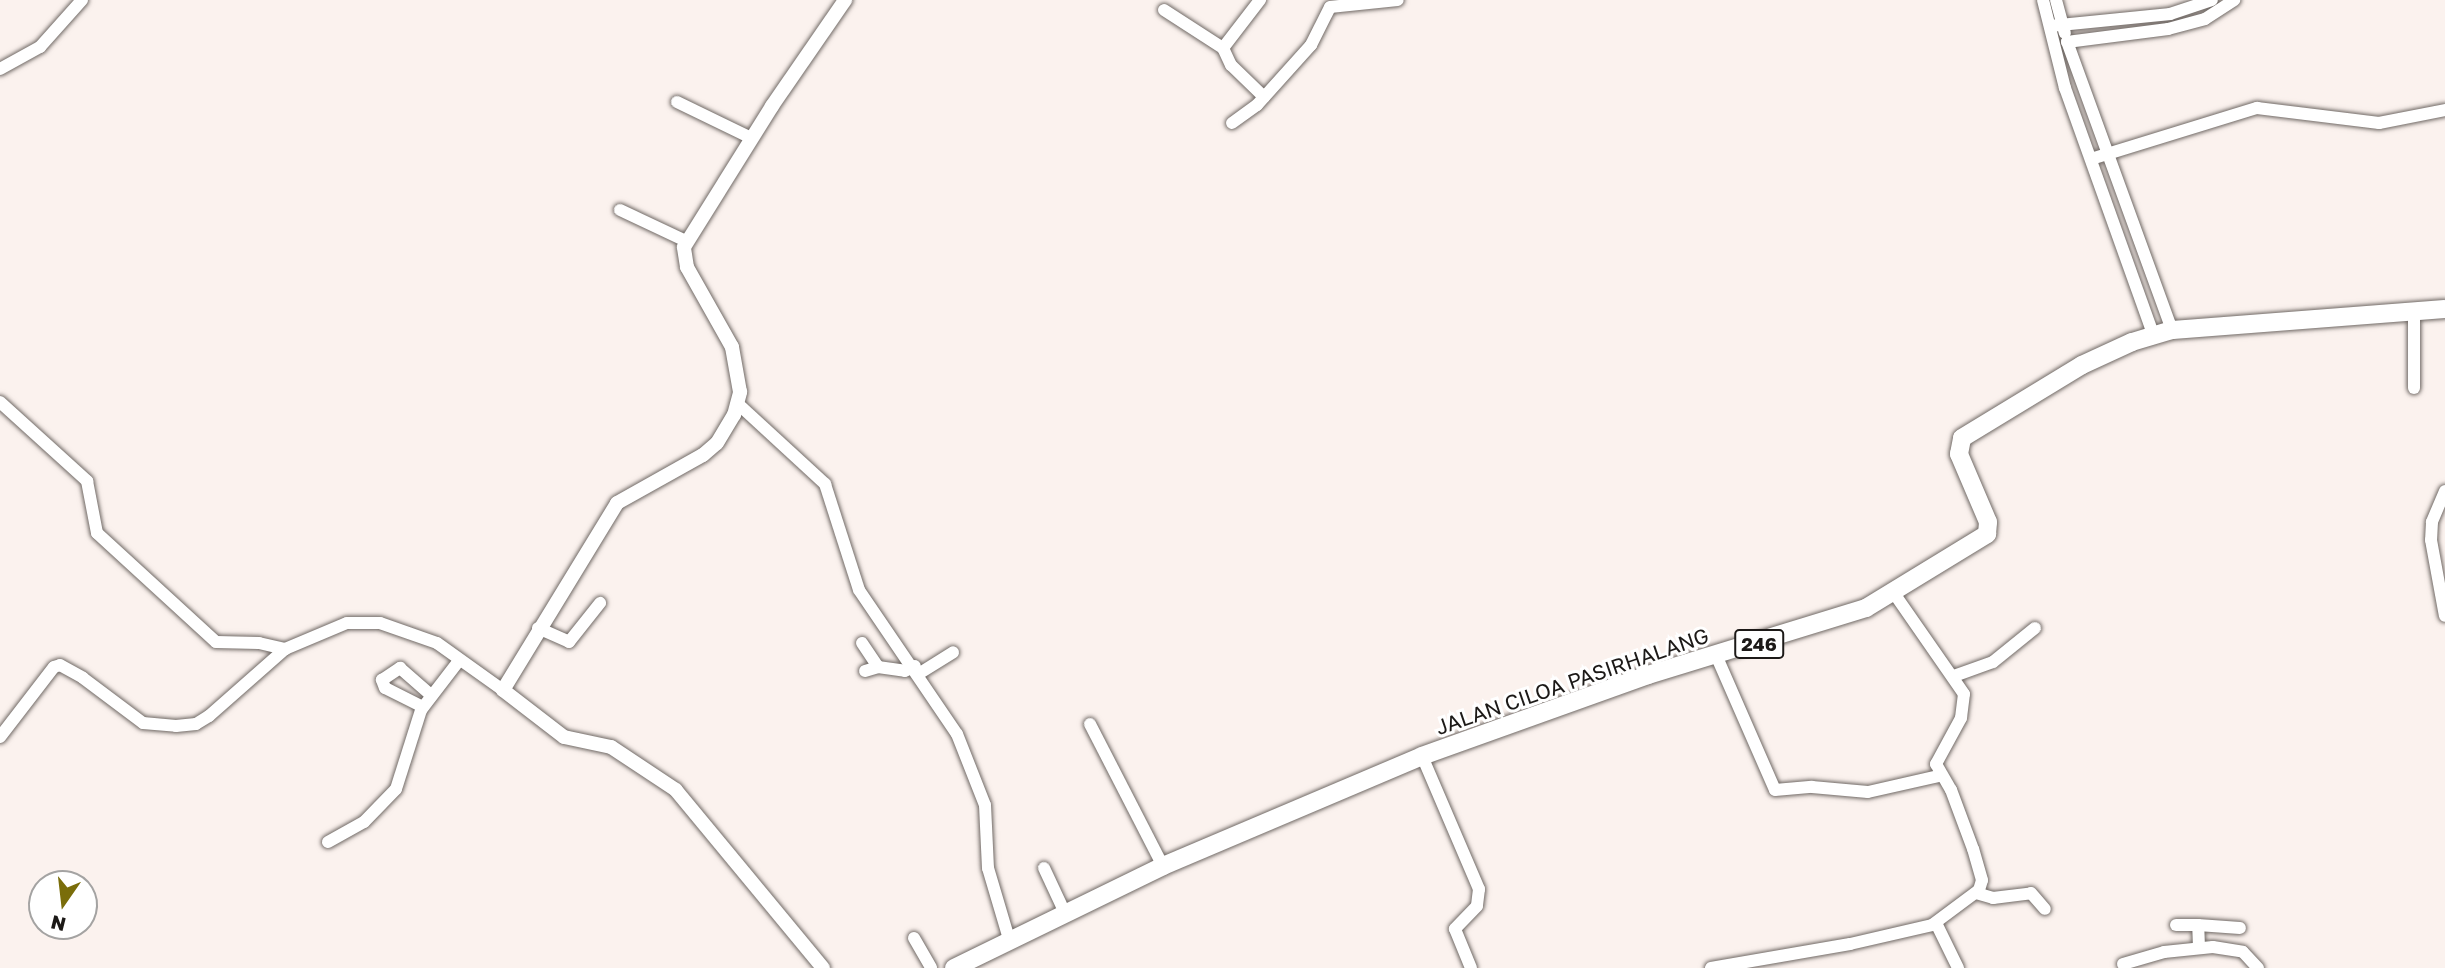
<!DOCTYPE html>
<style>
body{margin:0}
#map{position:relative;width:2445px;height:968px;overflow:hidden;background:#fbf2ee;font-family:"Golos Text",sans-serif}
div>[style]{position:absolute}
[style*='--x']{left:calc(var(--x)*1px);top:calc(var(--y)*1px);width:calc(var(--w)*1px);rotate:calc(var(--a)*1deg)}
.roads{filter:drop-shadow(0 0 2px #706965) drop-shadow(0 0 2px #706965)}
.minor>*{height:12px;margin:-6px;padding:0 6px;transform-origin:6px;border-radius:6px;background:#fff}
.tertiary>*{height:14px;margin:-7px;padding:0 7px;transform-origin:7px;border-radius:7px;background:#fff}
.primary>*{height:18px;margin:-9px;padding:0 9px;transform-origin:9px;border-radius:9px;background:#fff}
span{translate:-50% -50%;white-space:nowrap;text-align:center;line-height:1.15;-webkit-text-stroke:6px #fff;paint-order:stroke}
.shield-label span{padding:2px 5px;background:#fff;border:2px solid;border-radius:5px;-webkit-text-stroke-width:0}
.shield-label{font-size:19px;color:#1c1917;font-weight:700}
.street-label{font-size:21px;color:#1c1917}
.north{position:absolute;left:28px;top:870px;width:70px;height:70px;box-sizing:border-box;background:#fff;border:2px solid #a4a3a2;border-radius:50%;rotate:194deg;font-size:19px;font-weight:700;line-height:28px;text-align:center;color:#1c1917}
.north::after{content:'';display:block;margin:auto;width:24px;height:32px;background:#7a6d0a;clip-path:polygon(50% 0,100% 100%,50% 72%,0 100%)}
</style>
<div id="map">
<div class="roads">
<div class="minor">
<i style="--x:2043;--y:0;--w:91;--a:76"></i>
<i style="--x:2065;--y:88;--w:261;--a:70.3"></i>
<i style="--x:2056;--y:0;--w:34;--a:75"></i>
<i style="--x:1330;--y:7;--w:68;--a:-5.9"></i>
<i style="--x:1164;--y:10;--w:70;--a:32.8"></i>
<i style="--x:1223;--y:48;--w:19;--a:65"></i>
<i style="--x:1231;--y:65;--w:46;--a:44.1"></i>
<i style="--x:2050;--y:26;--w:121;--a:-5.7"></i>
<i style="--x:2170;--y:14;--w:44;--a:-18.4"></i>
<i style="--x:1223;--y:48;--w:61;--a:-52.4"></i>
<i style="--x:0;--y:69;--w:46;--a:-28.8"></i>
<i style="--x:40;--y:47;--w:63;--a:-48.2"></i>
<i style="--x:677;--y:102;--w:82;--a:25.9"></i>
<i style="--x:1232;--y:123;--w:31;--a:-36"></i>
<i style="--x:1257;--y:105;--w:81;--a:-48"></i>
<i style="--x:1311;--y:45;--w:42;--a:-63.4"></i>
<i style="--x:2091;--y:159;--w:174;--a:-17.1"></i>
<i style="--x:2257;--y:108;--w:123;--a:7"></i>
<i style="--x:2379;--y:123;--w:67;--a:-11.1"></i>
<i style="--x:620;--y:210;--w:73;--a:25.2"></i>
<i style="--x:2172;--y:330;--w:307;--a:-110"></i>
<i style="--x:2067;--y:42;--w:102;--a:-7.3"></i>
<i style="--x:2168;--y:29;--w:38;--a:-15"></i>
<i style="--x:2205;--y:19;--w:35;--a:-33"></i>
<i style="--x:2414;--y:388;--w:77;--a:-90"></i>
<i style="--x:0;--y:402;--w:118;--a:42.2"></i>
<i style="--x:87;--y:481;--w:53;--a:79.1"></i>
<i style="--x:97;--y:533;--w:161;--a:42.5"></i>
<i style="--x:216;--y:642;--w:43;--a:1.3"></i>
<i style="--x:259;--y:643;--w:27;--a:13"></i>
<i style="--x:285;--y:649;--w:67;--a:-22.8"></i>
<i style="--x:347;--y:623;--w:33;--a:0"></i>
<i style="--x:380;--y:623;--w:60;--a:19.3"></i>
<i style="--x:437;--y:643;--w:81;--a:35.5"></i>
<i style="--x:737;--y:403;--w:120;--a:42.6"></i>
<i style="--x:825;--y:484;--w:111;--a:72.2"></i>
<i style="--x:859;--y:590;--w:174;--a:55.8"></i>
<i style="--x:957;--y:734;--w:76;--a:68.5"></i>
<i style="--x:985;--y:805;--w:63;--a:87.3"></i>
<i style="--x:988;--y:868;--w:74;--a:73.5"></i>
<i style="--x:2445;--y:491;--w:34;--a:113"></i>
<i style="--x:2432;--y:522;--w:18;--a:93"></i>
<i style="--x:2431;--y:540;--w:77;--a:79.6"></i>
<i style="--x:538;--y:628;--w:34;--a:24"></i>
<i style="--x:569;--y:642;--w:50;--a:-51.5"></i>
<i style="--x:862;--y:643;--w:29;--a:56"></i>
<i style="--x:1716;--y:655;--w:147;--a:66.4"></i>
<i style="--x:1775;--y:790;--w:37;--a:-5"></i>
<i style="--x:1812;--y:787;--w:56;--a:5.1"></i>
<i style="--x:1868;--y:792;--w:73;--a:-12.7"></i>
<i style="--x:865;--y:671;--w:14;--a:-17"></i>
<i style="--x:878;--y:667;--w:27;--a:8"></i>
<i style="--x:905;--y:671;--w:11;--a:-27"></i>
<i style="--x:920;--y:673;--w:39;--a:-32"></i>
<i style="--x:1954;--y:676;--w:41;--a:-19.7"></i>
<i style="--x:1993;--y:662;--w:54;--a:-39"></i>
<i style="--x:423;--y:707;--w:42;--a:-153.4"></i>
<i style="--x:385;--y:688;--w:9;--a:-111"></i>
<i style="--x:382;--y:680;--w:22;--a:-34"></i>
<i style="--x:400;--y:668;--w:41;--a:41.1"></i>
<i style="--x:1090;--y:724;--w:160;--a:62.8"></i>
<i style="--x:0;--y:737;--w:88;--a:-52.4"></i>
<i style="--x:54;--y:667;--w:6;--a:-18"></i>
<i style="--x:60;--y:665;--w:26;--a:29"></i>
<i style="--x:83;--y:678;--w:75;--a:36.9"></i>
<i style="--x:143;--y:723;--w:33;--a:5"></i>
<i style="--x:176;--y:726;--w:20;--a:-6"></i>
<i style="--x:196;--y:724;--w:15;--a:-32"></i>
<i style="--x:209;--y:716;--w:101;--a:-41.4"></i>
<i style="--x:1422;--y:756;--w:145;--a:66.8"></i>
<i style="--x:1479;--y:889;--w:17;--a:97"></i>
<i style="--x:1477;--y:906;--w:32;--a:134"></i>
<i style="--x:1455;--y:929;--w:42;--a:67.7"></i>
<i style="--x:328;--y:842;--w:41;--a:-29.1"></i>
<i style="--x:364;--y:822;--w:46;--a:-45.9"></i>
<i style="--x:396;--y:789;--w:83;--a:-72.4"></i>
<i style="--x:421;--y:710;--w:61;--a:-52.4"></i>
<i style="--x:1044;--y:868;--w:50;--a:65"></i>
<i style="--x:1976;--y:893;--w:18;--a:16"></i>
<i style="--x:1993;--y:898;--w:38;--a:-7"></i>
<i style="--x:2031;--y:893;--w:21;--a:49"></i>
<i style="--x:1936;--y:923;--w:50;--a:63.9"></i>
<i style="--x:2176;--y:925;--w:22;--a:0"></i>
<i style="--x:914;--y:938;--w:34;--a:60"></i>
<i style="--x:2199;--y:948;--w:23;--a:-92"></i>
<i style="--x:2198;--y:925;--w:42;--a:4.1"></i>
<i style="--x:2123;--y:964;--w:43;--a:-16.3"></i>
<i style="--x:2164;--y:952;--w:49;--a:-5.8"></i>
<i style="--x:2213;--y:947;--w:30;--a:9"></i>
<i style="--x:2243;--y:952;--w:22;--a:47"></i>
<i style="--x:1711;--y:968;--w:141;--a:-9.8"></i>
<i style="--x:1850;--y:944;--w:84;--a:-13"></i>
<i style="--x:1932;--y:925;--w:59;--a:-36.7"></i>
<i style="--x:1979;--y:890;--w:10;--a:-73"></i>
<i style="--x:1982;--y:880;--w:32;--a:-106"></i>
<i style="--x:1973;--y:849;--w:63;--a:-110.4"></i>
<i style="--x:1951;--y:790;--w:30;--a:-120"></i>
<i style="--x:1936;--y:764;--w:52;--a:-61.5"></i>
<i style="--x:1961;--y:718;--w:24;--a:-83"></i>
<i style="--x:1964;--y:694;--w:124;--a:-124.8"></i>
</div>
<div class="tertiary">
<i style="--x:823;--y:968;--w:231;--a:-129.6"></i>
<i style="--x:676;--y:790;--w:78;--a:-146.5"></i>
<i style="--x:611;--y:747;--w:48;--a:-168"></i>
<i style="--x:564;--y:737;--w:77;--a:-142.4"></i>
<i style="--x:503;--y:690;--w:219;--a:-58.6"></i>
<i style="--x:617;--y:503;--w:98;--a:-29.2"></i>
<i style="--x:703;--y:455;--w:18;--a:-41"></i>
<i style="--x:717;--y:443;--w:33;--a:-59"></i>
<i style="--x:734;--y:415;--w:24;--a:-75"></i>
<i style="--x:740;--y:392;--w:46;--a:-100.1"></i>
<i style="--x:732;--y:347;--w:92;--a:-119.4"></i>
<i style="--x:687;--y:267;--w:20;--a:-99"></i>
<i style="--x:684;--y:247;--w:166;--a:-58"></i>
<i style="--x:772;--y:106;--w:129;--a:-55.4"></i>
</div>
<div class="primary">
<i style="--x:954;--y:968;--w:233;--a:-26"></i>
<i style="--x:1163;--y:866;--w:281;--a:-23"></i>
<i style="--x:1422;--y:756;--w:240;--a:-19.7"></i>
<i style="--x:1648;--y:675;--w:228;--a:-17.1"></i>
<i style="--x:1866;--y:608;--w:142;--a:-31.4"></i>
<i style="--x:1987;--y:534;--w:12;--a:-85"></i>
<i style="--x:1988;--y:522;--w:74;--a:-113.1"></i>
<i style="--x:1959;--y:454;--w:16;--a:-79"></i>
<i style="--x:1962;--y:438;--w:140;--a:-31.3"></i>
<i style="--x:2082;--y:365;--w:55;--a:-24.7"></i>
<i style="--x:2132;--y:342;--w:42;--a:-16.7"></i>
<i style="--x:2172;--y:330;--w:274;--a:-4.4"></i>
</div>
</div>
<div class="shield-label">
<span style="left:1759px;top:644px">246</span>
</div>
<div class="street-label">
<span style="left:1572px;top:681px;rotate:-19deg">JALAN CILOA PASIRHALANG</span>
</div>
<div class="north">N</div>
</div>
